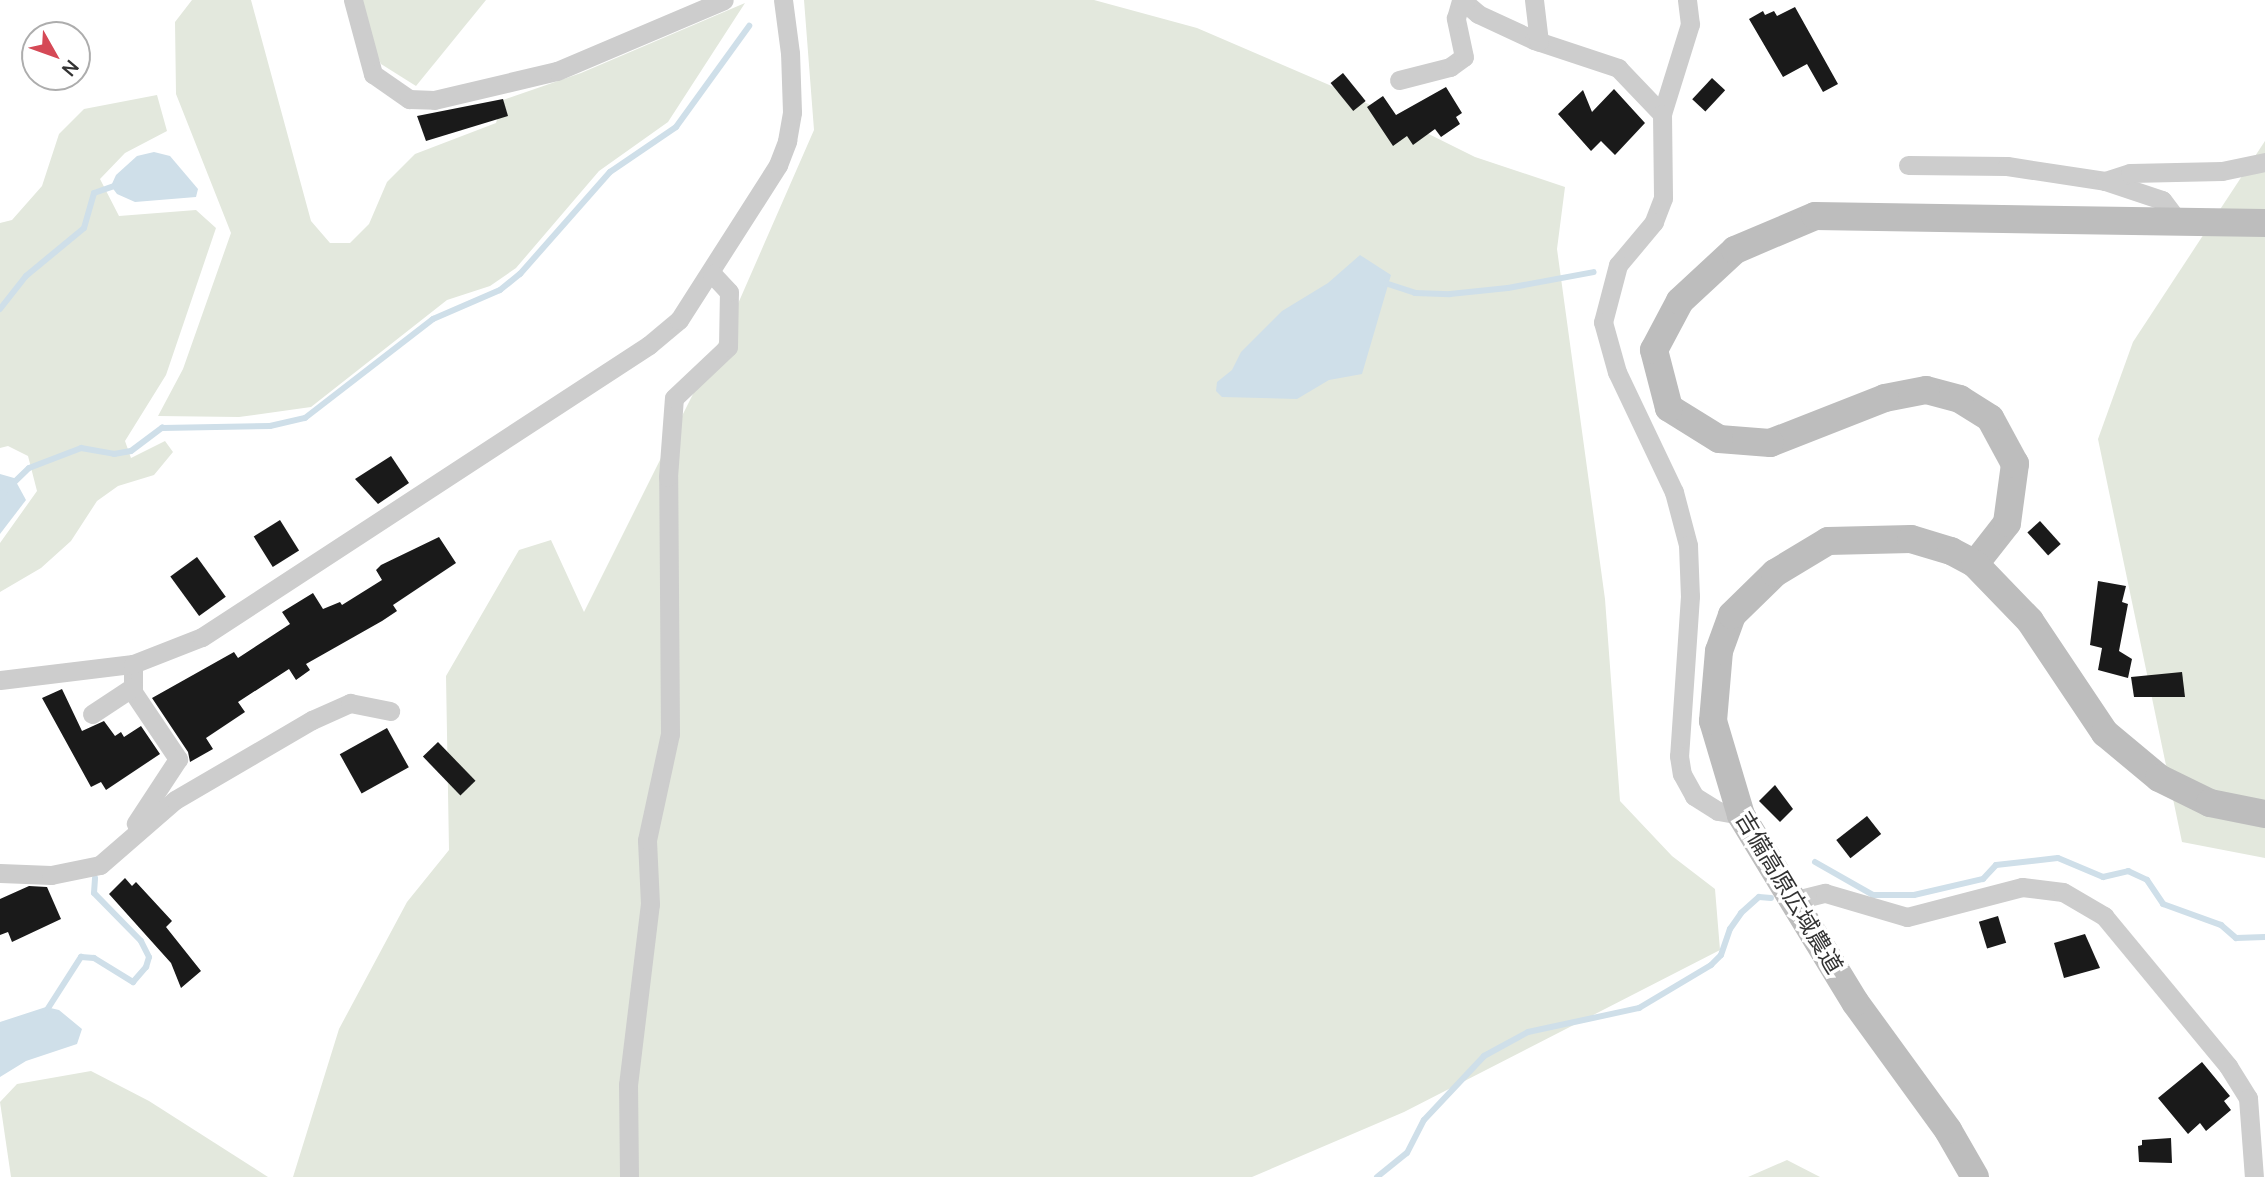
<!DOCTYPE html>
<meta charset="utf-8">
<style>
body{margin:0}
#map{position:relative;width:2265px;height:1177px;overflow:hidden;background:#fff;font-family:Manrope,"Noto Sans JP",sans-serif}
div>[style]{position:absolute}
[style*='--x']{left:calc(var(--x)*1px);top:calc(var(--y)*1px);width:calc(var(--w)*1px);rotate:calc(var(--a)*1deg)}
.green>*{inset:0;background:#e3e8dd}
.water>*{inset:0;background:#cfdfe9}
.stream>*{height:6px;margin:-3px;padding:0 3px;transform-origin:3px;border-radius:3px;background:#cfdfe9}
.building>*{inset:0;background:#1a1a1a;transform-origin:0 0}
.street>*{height:19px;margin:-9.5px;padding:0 9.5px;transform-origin:9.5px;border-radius:9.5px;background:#cdcdcd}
.secondary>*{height:28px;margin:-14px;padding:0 14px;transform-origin:14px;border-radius:14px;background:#bdbdbd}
span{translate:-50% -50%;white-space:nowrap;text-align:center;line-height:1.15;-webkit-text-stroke:7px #fff;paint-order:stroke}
.street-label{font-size:23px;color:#333}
.north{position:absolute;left:21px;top:21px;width:70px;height:70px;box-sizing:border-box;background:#fff;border:2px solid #adadad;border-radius:50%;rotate:130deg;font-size:19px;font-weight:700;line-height:28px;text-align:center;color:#333}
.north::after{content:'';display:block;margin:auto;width:24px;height:32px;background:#d54956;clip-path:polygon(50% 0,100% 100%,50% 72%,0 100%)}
</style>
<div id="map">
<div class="green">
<i style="clip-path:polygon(192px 0,251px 0,311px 221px,330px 243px,350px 243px,369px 224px,387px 182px,415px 154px,496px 123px,503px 100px,581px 73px,745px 3px,668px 122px,599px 171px,516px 268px,490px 286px,447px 300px,311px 407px,239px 417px,158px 416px,183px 369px,231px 233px,176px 94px,175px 22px)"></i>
<i style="clip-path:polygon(361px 0,486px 0,416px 86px,381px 64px,368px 36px)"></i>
<i style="clip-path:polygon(804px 0,1094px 0,1197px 28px,1334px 87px,1475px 157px,1565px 187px,1557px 249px,1605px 599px,1620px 801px,1672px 856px,1715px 889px,1720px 950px,1404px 1112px,1252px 1177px,293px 1177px,339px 1029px,407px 902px,449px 850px,446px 676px,519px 550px,551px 540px,584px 612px,737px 306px,814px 130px)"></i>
<i style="clip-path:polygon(157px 95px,167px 131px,125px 153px,100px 179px,119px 216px,196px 210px,216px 228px,166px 375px,125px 441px,131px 458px,165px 441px,173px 452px,154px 475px,118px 486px,97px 501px,71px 541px,41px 568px,0 592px,0 543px,37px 491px,28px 456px,8px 446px,0 448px,0 223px,12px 220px,42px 186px,59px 134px,84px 109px)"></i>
<i style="clip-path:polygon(2265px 141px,2265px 858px,2182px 842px,2098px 439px,2133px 342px)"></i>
<i style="clip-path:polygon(91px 1071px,149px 1101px,268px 1177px,11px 1177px,0 1102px,17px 1084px)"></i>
<i style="clip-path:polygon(1787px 1160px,1820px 1177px,1748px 1177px)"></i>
</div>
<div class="water">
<i style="clip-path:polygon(154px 152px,170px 156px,198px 189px,196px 197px,135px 202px,117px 194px,111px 186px,116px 175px,137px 156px)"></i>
<i style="clip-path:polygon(1360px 255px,1391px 275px,1362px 374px,1329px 380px,1297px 399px,1222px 397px,1216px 391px,1217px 382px,1232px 370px,1241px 352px,1282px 311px,1328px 283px)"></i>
<i style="clip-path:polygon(0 474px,14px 478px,26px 500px,0 534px)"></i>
<i style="clip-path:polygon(46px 1007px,59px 1010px,82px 1029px,77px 1044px,26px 1061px,0 1077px,0 1022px)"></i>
</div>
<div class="stream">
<i style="--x:1382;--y:282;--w:35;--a:18"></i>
<i style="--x:1415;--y:293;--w:35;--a:2"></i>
<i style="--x:1450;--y:294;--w:58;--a:-5.9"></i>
<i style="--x:1508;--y:288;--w:87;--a:-10.5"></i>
<i style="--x:0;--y:309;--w:42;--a:-51.8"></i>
<i style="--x:26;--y:276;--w:75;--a:-39.6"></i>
<i style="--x:84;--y:228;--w:36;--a:-74"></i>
<i style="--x:94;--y:193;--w:24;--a:-19"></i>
<i style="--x:0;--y:496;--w:40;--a:-44"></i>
<i style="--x:29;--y:468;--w:56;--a:-21"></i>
<i style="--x:81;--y:448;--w:34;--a:10"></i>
<i style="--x:114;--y:454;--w:17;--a:-10"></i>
<i style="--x:131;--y:451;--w:39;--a:-37"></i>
<i style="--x:162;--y:428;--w:108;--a:-1.1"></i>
<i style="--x:270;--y:426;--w:36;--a:-13"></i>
<i style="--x:305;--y:418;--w:162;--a:-37.7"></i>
<i style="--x:433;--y:319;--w:73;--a:-23.4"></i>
<i style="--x:500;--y:290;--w:26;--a:-39"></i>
<i style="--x:520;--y:274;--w:136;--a:-48.6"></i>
<i style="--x:610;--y:172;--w:80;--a:-34.3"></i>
<i style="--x:676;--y:127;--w:125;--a:-54.1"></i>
<i style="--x:1815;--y:862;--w:67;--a:29.6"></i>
<i style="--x:1873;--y:895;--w:41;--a:0"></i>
<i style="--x:1914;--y:895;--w:71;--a:-13.1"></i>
<i style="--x:1983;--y:879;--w:19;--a:-47"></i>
<i style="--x:1996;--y:865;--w:62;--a:-6.4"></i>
<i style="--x:2058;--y:858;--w:49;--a:22.9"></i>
<i style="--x:2103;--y:877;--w:26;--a:-13"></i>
<i style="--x:2128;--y:871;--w:21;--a:25"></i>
<i style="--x:2147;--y:880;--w:29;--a:56"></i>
<i style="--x:2163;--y:904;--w:62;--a:19.9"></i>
<i style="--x:2221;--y:925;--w:20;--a:41"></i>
<i style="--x:2236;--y:938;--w:29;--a:-2"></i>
<i style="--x:45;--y:1013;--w:67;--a:-57.3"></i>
<i style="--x:81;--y:957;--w:13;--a:4"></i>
<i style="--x:94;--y:958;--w:46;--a:31.6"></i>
<i style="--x:133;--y:982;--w:20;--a:-49"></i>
<i style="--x:146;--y:967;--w:10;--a:-73"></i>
<i style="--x:149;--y:957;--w:18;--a:-117"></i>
<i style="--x:141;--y:941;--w:67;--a:-134.4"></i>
<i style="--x:94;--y:893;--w:15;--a:-86"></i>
<i style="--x:1377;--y:1177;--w:38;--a:-39"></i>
<i style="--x:1407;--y:1153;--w:37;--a:-63"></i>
<i style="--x:1424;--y:1120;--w:88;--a:-46.8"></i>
<i style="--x:1484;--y:1056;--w:50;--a:-28.6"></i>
<i style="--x:1528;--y:1032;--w:114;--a:-12.2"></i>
<i style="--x:1639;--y:1008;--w:84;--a:-30.8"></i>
<i style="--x:1711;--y:965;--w:14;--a:-45"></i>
<i style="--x:1721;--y:955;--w:28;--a:-71"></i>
<i style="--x:1730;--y:929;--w:19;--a:-55"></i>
<i style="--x:1741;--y:913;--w:24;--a:-42"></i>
<i style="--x:1759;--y:897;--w:12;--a:5"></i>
</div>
<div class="building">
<i style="clip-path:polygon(1795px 7px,1838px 84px,1823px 92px,1807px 64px,1783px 77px,1749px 19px,1763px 11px,1765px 15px,1774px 11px,1777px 16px)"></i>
<i style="left:1343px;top:73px;width:36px;height:16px;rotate:51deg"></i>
<i style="left:1712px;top:78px;width:18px;height:29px;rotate:43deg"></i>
<i style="clip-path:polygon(1446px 87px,1462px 113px,1456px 117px,1460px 124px,1441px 137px,1435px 129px,1413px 145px,1407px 136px,1393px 146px,1367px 107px,1383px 96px,1396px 115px)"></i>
<i style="clip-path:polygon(1614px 89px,1645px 123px,1615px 155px,1601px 141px,1591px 151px,1558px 114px,1583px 90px,1592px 112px)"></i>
<i style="clip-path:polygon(503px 99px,508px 116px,426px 141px,417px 116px)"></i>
<i style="clip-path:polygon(391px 456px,409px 483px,378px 504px,355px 479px)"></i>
<i style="left:280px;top:520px;width:36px;height:31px;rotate:58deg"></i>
<i style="left:2040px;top:521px;width:31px;height:17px;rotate:48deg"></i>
<i style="clip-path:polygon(439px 537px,456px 563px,393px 605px,397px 611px,382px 621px,306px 664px,310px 670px,296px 680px,289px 669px,238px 702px,245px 712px,206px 738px,213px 749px,190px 762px,188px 752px,152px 698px,234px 652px,238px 658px,290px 624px,282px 612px,313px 593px,323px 609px,340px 602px,342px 605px,382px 580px,376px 570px,381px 565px)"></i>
<i style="left:197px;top:557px;width:49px;height:33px;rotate:54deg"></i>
<i style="clip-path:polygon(2098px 581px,2126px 586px,2122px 602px,2128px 604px,2119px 651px,2132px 659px,2128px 678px,2098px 670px,2102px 648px,2090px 645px)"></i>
<i style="clip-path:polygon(2182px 672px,2185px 697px,2134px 697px,2131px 677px)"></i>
<i style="clip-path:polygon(62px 689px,82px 731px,104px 721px,115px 736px,121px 732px,124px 737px,141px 726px,160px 754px,106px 790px,101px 782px,91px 787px,42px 698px)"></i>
<i style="left:387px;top:728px;width:45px;height:54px;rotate:61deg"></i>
<i style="left:438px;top:742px;width:54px;height:21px;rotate:46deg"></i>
<i style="clip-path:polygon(1775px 785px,1793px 809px,1780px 822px,1759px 801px)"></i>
<i style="left:1867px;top:816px;width:23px;height:39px;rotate:52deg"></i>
<i style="clip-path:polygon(125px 878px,132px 886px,136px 882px,172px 921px,166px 927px,201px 971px,181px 988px,171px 963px,109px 894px)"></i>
<i style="clip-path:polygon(29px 886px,47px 887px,61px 919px,12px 942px,8px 932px,0 935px,0 899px)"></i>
<i style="left:1998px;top:916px;width:28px;height:20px;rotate:73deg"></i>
<i style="clip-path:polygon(2085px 934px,2100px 968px,2064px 978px,2054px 943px)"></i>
<i style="clip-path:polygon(2202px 1062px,2230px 1096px,2224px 1101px,2231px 1110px,2206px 1131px,2200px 1123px,2188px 1134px,2158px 1098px)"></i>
<i style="clip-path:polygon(2171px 1138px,2172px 1163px,2139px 1162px,2138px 1146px,2142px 1145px,2142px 1140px)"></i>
</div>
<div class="street">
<i style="--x:353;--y:0;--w:77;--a:74.9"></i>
<i style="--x:373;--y:74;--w:44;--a:34.8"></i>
<i style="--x:409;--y:99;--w:25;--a:2"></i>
<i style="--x:434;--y:100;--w:126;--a:-13.3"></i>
<i style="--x:557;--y:71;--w:181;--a:-23"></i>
<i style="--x:1462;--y:0;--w:21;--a:41"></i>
<i style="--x:1478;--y:14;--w:62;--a:24.9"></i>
<i style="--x:1534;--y:40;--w:89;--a:18.4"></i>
<i style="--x:1618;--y:68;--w:64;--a:46.3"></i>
<i style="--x:1534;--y:0;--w:42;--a:83.2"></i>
<i style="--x:1687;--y:0;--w:24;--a:83"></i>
<i style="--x:1690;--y:24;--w:94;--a:107.3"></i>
<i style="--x:1662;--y:114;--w:84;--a:89.3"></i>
<i style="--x:1663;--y:198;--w:26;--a:111"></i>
<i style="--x:1654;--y:222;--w:56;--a:129.9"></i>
<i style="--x:1618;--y:265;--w:59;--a:104.7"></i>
<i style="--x:1603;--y:322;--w:52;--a:74.4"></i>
<i style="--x:1617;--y:372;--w:133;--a:64.6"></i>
<i style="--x:1674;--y:492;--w:55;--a:75.2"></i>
<i style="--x:1688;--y:545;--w:51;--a:87.8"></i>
<i style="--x:1690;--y:596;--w:160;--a:93.9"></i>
<i style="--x:1679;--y:756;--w:18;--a:81"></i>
<i style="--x:1682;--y:774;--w:25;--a:61"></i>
<i style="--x:1694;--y:796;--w:28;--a:32"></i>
<i style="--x:1718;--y:811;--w:23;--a:10"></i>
<i style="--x:1399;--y:80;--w:53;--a:-14.3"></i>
<i style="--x:1450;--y:67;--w:17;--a:-36"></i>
<i style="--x:1464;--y:57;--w:40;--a:-102"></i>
<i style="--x:1456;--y:18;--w:19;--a:-74"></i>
<i style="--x:1908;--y:165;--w:99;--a:0.6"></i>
<i style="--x:2007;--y:166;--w:99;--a:8.7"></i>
<i style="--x:2178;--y:221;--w:26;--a:-127"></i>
<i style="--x:2162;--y:200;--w:60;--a:-161.6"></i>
<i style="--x:2105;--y:181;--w:26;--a:-18"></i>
<i style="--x:2130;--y:173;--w:92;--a:-1.2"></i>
<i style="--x:2222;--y:171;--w:44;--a:-11.8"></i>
<i style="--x:133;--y:664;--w:28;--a:90"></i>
<i style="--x:133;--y:692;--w:81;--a:56.1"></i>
<i style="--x:178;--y:759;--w:77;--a:123.3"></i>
<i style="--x:0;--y:680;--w:134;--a:-6.9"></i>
<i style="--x:133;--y:664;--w:74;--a:-21.4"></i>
<i style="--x:202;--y:637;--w:534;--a:-33.15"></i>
<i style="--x:649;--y:345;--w:39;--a:-40"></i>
<i style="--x:679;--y:320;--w:184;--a:-57.4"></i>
<i style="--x:778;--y:165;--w:26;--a:-69"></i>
<i style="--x:787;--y:141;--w:29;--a:-80"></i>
<i style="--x:792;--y:112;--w:59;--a:-91.9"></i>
<i style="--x:790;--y:53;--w:53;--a:-97.5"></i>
<i style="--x:92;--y:714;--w:49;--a:-33.4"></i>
<i style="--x:0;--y:873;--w:51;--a:2.2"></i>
<i style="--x:51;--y:875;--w:50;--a:-11.5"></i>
<i style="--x:100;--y:865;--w:99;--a:-40.9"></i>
<i style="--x:175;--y:800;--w:159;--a:-30.3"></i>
<i style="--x:312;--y:720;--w:42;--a:-24.1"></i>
<i style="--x:350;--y:703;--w:41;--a:11.3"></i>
<i style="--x:1792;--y:901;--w:34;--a:-14"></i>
<i style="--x:1825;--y:893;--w:85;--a:16.3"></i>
<i style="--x:1907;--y:917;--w:119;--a:-14.6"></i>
<i style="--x:2022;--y:887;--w:41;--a:7"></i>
<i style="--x:2063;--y:892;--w:48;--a:30.3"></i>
<i style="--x:2104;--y:916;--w:195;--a:50.4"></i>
<i style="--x:2228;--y:1066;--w:38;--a:58"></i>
<i style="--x:2248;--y:1098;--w:79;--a:85.7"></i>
<i style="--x:629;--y:1177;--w:92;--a:-90.6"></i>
<i style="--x:628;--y:1085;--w:182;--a:-83.1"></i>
<i style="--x:650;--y:904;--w:64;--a:-92.7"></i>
<i style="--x:647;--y:840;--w:108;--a:-77.8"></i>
<i style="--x:670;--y:734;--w:257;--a:-90.4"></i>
<i style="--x:668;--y:477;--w:79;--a:-85.7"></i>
<i style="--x:674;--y:398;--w:74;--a:-43.4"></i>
<i style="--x:728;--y:347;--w:55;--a:-89"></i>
<i style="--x:729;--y:292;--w:25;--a:-133"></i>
</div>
<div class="secondary">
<i style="--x:1975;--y:564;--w:52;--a:-52"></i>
<i style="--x:2007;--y:523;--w:60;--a:-82.3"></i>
<i style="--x:2015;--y:464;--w:52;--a:-118.5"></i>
<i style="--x:1990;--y:418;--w:36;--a:-148"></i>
<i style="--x:1960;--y:399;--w:35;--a:-165"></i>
<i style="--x:1926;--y:390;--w:42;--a:169"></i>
<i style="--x:1885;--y:398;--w:123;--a:158.6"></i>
<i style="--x:1770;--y:443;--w:51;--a:-175.5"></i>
<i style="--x:1719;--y:439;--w:59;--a:-148.2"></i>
<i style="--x:1669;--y:408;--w:60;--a:-104.5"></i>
<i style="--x:1654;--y:350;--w:55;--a:-62"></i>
<i style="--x:1680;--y:301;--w:75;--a:-42.8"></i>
<i style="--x:1735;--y:250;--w:87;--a:-23"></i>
<i style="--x:1815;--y:216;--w:450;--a:0.9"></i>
<i style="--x:1975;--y:1177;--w:54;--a:-119.9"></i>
<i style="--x:1948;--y:1130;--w:158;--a:-126"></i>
<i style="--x:1855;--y:1002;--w:219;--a:-121.4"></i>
<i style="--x:1741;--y:815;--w:98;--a:-106.6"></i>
<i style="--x:1713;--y:721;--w:70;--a:-85.1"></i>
<i style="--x:1719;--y:651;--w:38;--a:-70"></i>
<i style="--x:1732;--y:615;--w:60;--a:-44.3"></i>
<i style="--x:1775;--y:573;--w:62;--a:-31.1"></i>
<i style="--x:1828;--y:541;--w:83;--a:-1.4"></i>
<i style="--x:1911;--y:539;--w:42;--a:16.7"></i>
<i style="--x:1951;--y:551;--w:27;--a:28"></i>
<i style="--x:1975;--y:564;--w:79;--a:46"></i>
<i style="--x:2030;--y:621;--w:135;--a:56.2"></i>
<i style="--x:2105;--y:733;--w:70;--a:39.8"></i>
<i style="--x:2159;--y:778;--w:57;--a:26.1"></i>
<i style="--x:2210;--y:803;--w:56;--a:11.3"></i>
</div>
<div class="street-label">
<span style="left:1790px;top:892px;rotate:59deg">吉備高原広域農道</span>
</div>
<div class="north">N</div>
</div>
